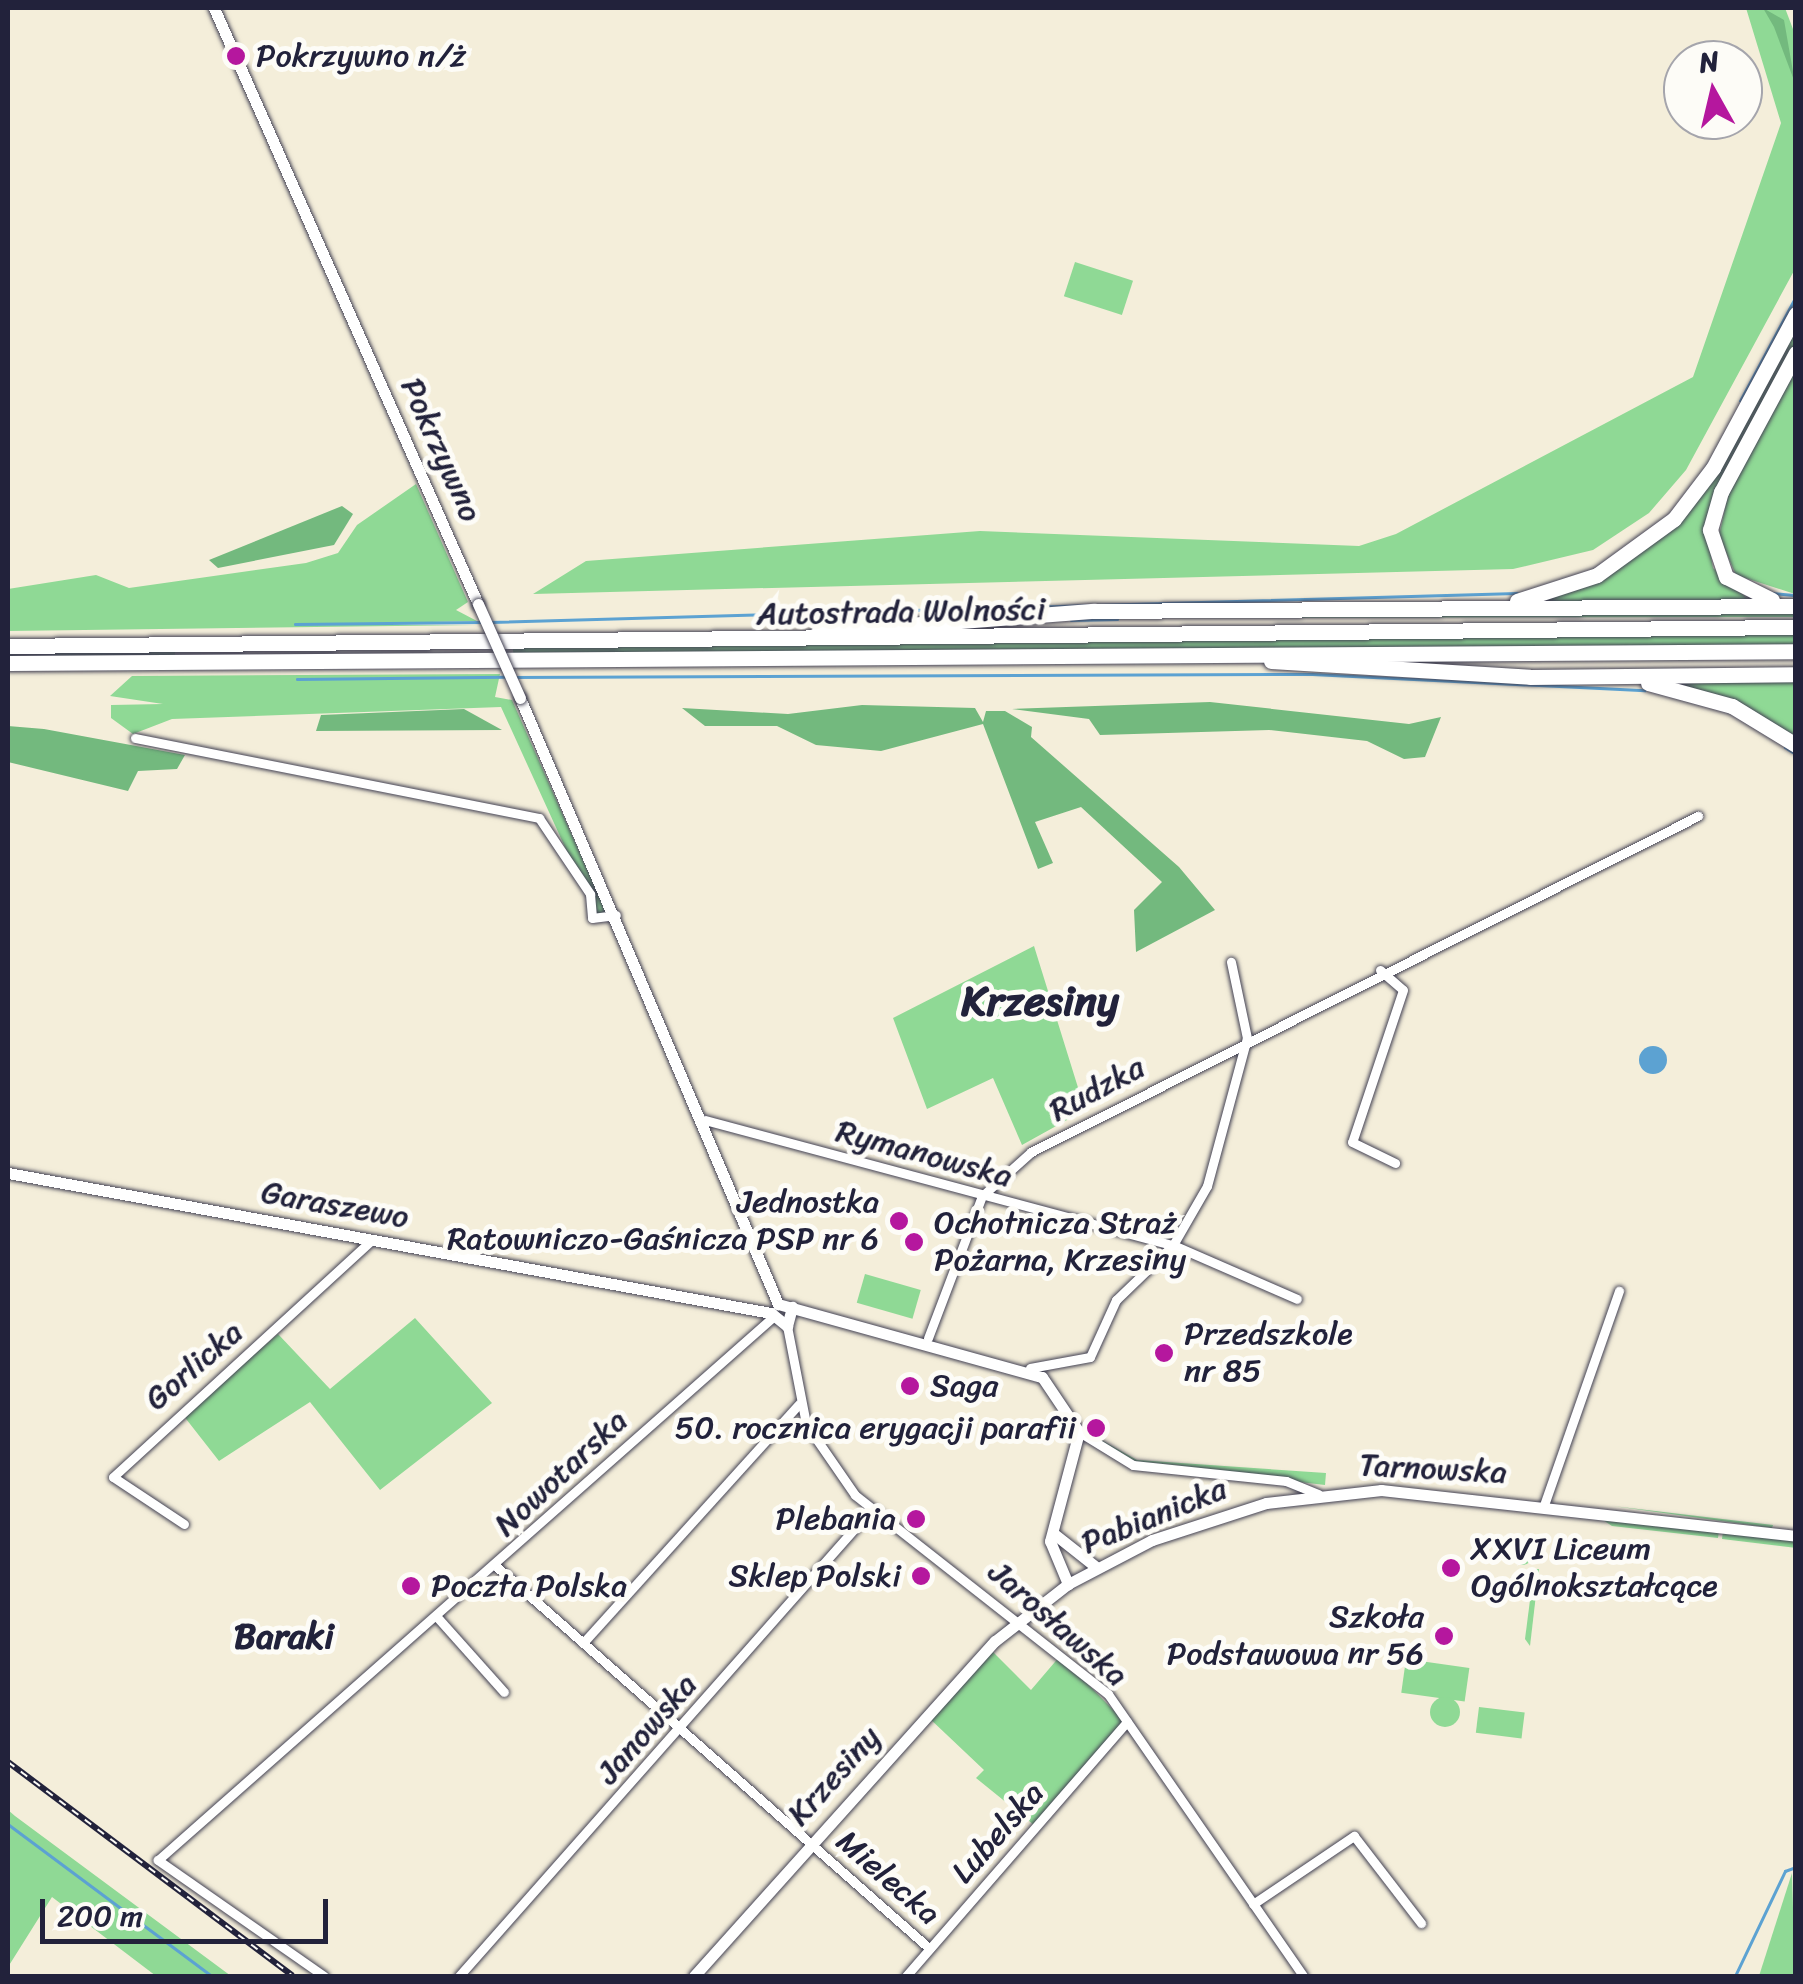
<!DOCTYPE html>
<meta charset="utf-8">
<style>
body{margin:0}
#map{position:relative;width:1803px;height:1984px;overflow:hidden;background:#f4eeda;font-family:Sriracha,sans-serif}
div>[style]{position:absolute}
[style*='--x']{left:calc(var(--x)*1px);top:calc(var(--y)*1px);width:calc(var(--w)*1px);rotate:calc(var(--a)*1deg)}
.green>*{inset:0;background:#8fd995;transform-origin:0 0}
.round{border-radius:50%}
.forest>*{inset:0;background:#73b97e}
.water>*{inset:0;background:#5ca2d2}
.stream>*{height:2.5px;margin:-1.25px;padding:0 1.25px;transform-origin:1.25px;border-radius:1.25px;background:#5ca2d2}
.roads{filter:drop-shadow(0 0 2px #424153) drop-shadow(0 0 2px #424153)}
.minor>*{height:9px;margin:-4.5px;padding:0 4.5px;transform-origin:4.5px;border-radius:4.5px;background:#fff}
.tertiary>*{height:11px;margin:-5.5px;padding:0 5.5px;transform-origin:5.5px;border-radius:5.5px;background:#fff}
.motorway>*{height:15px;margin:-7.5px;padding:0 7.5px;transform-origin:7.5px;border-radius:7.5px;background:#fff}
.rail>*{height:6px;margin-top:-3px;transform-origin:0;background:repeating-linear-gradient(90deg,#fdfcf7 0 8px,#22223b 0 16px);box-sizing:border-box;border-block:2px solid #22223b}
.bridges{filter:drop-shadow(0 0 2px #424153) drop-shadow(0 0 2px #424153)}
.tertiary-bridge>*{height:11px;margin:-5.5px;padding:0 5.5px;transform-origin:5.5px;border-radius:5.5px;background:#fff}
.dots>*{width:28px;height:28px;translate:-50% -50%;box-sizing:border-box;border:5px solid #fdfcf7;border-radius:50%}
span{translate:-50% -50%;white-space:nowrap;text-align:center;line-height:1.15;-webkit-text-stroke:10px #fdfcf7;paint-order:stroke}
.poi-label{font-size:32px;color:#22223b}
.left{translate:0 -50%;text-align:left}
.right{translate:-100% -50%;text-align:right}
.street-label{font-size:32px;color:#22223b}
.neighbourhood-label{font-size:35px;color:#22223b;font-weight:700}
.district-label{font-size:42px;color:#22223b;font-weight:700}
.frame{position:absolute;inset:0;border:10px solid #22223b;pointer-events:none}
.north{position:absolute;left:1663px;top:40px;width:100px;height:100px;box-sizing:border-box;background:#fdfcf7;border:2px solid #a5a5ac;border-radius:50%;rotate:352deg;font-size:28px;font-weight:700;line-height:40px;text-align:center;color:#22223b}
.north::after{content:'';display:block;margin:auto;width:35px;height:45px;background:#b5179e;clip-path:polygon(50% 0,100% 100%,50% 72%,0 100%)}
.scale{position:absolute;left:40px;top:1899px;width:288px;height:45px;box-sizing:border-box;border:5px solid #22223b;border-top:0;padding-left:12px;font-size:30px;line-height:35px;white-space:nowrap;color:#22223b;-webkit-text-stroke:8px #fdfcf7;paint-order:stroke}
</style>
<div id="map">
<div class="green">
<i style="clip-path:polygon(1746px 8px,1785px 8px,1796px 37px,1795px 269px,1686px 470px,1649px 513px,1593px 550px,1513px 569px,533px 594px,586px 561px,980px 531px,1359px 546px,1396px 534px,1693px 377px,1781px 123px)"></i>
<i style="left:1075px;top:262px;width:61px;height:36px;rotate:18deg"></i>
<i style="clip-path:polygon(1795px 323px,1795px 345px,1705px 522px,1713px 568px,1750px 601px,1531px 602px,1616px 569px,1671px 527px)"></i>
<i style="clip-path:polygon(1795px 369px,1795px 594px,1736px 575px,1719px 536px,1728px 495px)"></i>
<i style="clip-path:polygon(416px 484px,468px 602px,456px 610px,477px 621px,295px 625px,478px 625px,8px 631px,8px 589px,96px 575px,129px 588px,306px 563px,338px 553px,357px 525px)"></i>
<i style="clip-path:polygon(1796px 610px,1795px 617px,1047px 618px)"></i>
<i style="clip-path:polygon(1796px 633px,1795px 645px,513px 653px,513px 648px)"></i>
<i style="clip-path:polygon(175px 651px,175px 655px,8px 657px,8px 652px)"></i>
<i style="clip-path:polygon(500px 674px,495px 697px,512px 700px,606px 912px,596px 915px,501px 707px,172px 719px,133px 734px,111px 718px,111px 705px,163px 704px,110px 696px,132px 676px)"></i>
<i style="clip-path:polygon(1795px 679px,1795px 740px,1672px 682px)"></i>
<i style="clip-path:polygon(1034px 946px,1085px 1110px,1022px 1145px,993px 1078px,927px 1109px,893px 1018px)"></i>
<i style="left:865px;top:1274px;width:58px;height:30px;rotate:16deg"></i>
<i style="clip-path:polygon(415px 1318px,492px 1403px,380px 1490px,310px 1402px,219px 1461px,183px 1415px,278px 1334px,330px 1389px)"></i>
<i style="clip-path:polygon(1089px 1433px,1137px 1460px,1326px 1473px,1325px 1485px,1147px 1464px,1130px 1460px)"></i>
<i style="clip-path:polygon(1613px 1506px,1773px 1525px,1772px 1528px)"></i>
<i style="clip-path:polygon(1600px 1518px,1719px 1531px,1718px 1538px,1612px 1526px)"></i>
<i style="left:1723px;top:1531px;width:73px;height:8px;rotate:7deg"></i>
<i class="round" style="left:1511px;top:1543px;width:22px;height:22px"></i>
<i style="clip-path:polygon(1534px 1569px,1539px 1569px,1530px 1646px,1525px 1639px)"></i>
<i style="clip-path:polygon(990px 1649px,1031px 1690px,1060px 1656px,1125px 1722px,1034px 1825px,976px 1778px,984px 1770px,928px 1717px)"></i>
<i style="left:1406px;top:1659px;width:64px;height:34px;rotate:8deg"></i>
<i class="round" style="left:1430px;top:1697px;width:30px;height:30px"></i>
<i style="left:1479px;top:1707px;width:46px;height:26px;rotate:7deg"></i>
<i style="clip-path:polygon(8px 1810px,15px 1816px,231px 1976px,156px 1976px,52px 1897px,8px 1967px)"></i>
<i style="clip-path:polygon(1792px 1873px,1795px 1976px,1759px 1976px)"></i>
</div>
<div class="forest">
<i style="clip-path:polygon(1763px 8px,1784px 20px,1795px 83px,1774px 27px)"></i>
<i style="clip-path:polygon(342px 506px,353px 514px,334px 545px,218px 568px,209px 560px)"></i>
<i style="clip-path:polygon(1210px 702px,1409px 724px,1441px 717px,1425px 757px,1404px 759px,1367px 741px,1269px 730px,1100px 735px,1089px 719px,1012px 709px)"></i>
<i style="clip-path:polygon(862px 705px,975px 708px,983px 722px,986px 711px,1005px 711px,1032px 727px,1031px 737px,1179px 867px,1215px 910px,1136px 952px,1134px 910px,1162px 882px,1081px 807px,1035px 822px,1053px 863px,1038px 869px,983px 724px,881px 751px,816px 745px,777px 726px,705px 726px,682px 708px,788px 714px)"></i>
<i style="clip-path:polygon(464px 709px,502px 730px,316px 731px,321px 715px)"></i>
<i style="clip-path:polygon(8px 726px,44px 729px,185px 755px,177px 769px,138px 771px,128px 791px,8px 762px)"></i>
</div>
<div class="water">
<i class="round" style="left:1639px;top:1046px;width:28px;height:28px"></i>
</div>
<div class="stream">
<i style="--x:1740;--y:401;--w:119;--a:-61.9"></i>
<i style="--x:1772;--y:593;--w:24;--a:5"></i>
<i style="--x:1071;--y:620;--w:46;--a:-1.2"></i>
<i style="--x:491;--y:622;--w:1026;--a:-1.62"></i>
<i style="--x:295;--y:624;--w:188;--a:-0.6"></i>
<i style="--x:513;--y:677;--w:799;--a:-0.22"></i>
<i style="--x:1312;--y:674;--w:333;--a:2.8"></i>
<i style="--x:297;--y:679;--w:208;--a:-0.6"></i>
<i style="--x:1785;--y:747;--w:13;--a:32"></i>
<i style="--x:8;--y:1824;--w:254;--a:36.7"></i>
<i style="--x:1735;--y:1976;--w:116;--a:-64.5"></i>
<i style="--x:1785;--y:1871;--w:12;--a:-20"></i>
</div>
<div class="roads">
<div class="minor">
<i style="--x:135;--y:738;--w:412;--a:11.2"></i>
<i style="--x:539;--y:818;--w:92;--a:56.1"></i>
<i style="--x:590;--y:894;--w:24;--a:85"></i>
<i style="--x:592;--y:918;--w:24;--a:-7"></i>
<i style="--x:1380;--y:970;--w:30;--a:41"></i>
<i style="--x:1403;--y:990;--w:160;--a:108.5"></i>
<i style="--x:1352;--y:1142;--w:48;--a:26"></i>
<i style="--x:705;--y:1120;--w:484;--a:15"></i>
<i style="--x:1173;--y:1245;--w:135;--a:23.5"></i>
<i style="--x:787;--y:1326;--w:100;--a:79"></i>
<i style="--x:806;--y:1424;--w:86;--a:55.4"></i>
<i style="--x:855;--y:1495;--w:322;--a:38.2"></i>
<i style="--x:1108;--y:1694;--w:343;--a:55.3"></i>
<i style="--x:928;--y:1338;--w:152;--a:-69.2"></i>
<i style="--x:982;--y:1196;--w:66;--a:-41.9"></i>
<i style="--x:1031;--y:1152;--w:747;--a:-26.74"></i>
<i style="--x:1030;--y:1368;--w:61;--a:-10.4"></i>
<i style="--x:1090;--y:1357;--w:63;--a:-65.5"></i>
<i style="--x:1116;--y:1300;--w:79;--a:-44"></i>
<i style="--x:1173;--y:1245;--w:68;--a:-60"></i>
<i style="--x:1207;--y:1186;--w:153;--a:-74.9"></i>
<i style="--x:1247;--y:1038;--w:78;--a:-101.9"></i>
<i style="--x:1079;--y:1432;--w:63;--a:31.4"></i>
<i style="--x:1133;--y:1465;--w:154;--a:6"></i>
<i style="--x:1286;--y:1481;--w:35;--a:22"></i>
<i style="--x:1544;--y:1505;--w:227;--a:-70.7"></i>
<i style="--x:184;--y:1524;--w:85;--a:-146.5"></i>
<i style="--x:113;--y:1477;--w:351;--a:-42.5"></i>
<i style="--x:497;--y:1567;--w:577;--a:41.42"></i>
<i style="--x:438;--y:1618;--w:99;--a:48.3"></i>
<i style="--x:583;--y:1643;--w:322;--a:-47.9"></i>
<i style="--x:1253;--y:1904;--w:122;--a:-34"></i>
<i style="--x:1354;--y:1836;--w:110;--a:52.4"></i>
<i style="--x:324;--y:1976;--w:203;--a:-145.1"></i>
<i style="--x:158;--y:1860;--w:819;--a:-41.44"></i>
<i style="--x:459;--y:1976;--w:621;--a:-48.53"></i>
<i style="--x:906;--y:1976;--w:337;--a:-49"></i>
</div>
<div class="tertiary">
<i style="--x:214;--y:8;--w:652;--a:66.11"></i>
<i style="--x:520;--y:698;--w:659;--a:66.94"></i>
<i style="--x:8;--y:1173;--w:776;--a:10.4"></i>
<i style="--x:778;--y:1304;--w:274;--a:15.5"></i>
<i style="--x:1042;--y:1377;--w:66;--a:56.1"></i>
<i style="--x:1079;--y:1432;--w:113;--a:104.9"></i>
<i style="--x:1050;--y:1541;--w:47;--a:67.3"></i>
<i style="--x:771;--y:1313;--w:21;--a:39"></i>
<i style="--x:787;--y:1326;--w:20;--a:-75"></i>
<i style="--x:1053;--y:1533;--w:55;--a:38.3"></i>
<i style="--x:694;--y:1976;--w:450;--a:-48.1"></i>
<i style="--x:995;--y:1641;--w:93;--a:-38"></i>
<i style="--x:1068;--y:1584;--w:95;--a:-27.6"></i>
<i style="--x:1152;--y:1540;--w:120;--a:-18"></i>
<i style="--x:1266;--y:1503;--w:116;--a:-6.4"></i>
<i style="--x:1381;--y:1490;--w:418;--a:6.3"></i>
</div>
<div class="motorway">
<i style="--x:1772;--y:600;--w:51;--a:-153.4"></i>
<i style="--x:1726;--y:577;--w:50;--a:-108.8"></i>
<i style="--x:1710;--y:530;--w:40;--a:-74"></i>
<i style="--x:1721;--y:492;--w:158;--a:-61.7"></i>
<i style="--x:1517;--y:601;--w:84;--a:-18"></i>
<i style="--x:1597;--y:575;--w:95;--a:-36"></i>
<i style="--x:1674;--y:519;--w:64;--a:-52.6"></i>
<i style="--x:1713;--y:468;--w:175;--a:-61.7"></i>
<i style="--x:818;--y:632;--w:276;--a:-4.4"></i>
<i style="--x:1093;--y:611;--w:703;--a:-0.41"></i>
<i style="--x:8;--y:646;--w:1788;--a:-0.61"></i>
<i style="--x:1271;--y:661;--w:259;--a:3.5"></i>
<i style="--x:1530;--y:677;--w:266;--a:-0.6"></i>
<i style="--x:8;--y:663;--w:1788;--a:-0.38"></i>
<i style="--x:1648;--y:683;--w:87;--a:15.3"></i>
<i style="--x:1732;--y:706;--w:75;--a:31.4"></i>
</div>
</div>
<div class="rail">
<i style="--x:8;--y:1762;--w:356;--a:36.9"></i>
</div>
<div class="bridges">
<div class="tertiary-bridge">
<i style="--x:478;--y:604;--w:103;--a:65.9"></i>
</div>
</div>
<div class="dots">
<i style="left:236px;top:56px;background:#b5179e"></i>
<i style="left:899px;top:1221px;background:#b5179e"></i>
<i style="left:914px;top:1242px;background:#b5179e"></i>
<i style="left:1164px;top:1353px;background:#b5179e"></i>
<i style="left:910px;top:1386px;background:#b5179e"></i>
<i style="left:1096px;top:1428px;background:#b5179e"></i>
<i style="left:916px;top:1519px;background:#b5179e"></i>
<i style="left:1451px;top:1568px;background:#b5179e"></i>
<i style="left:921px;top:1576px;background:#b5179e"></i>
<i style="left:411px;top:1586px;background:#b5179e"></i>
<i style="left:1444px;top:1636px;background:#b5179e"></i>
</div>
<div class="poi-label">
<span class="left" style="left:256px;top:56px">Pokrzywno n/ż</span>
<span class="right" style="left:879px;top:1221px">Jednostka<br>Ratowniczo-Gaśnicza PSP nr 6</span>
<span class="left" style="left:934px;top:1242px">Ochotnicza Straż<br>Pożarna, Krzesiny</span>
<span class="left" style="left:1184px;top:1353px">Przedszkole<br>nr 85</span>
<span class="left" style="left:930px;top:1386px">Saga</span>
<span class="right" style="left:1076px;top:1428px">50. rocznica erygacji parafii</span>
<span class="right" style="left:896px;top:1519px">Plebania</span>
<span class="left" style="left:1471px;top:1568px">XXVI Liceum<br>Ogólnokształcące</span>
<span class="right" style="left:901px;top:1576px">Sklep Polski</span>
<span class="left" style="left:431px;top:1586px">Poczta Polska</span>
<span class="right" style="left:1424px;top:1636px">Szkoła<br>Podstawowa nr 56</span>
</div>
<div class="street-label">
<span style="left:441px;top:450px;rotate:66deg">Pokrzywno</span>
<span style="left:901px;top:612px;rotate:-1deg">Autostrada Wolności</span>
<span style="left:1097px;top:1089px;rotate:-28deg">Rudzka</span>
<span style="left:924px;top:1154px;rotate:15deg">Rymanowska</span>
<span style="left:335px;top:1205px;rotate:10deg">Garaszewo</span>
<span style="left:194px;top:1366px;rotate:-41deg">Gorlicka</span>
<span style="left:1433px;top:1469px;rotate:3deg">Tarnowska</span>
<span style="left:561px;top:1473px;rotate:-43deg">Nowotarska</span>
<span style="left:1154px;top:1516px;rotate:-22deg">Pabianicka</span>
<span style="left:1058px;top:1624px;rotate:41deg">Jarosławska</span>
<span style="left:647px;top:1729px;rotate:-49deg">Janowska</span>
<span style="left:834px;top:1776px;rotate:-48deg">Krzesiny</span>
<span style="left:998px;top:1833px;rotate:-49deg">Lubelska</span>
<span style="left:888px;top:1878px;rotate:41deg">Mielecka</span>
</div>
<div class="neighbourhood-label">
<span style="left:284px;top:1636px">Baraki</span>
</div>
<div class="district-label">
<span style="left:1040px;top:1001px">Krzesiny</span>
</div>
<div class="frame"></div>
<div class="north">N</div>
<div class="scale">200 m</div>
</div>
